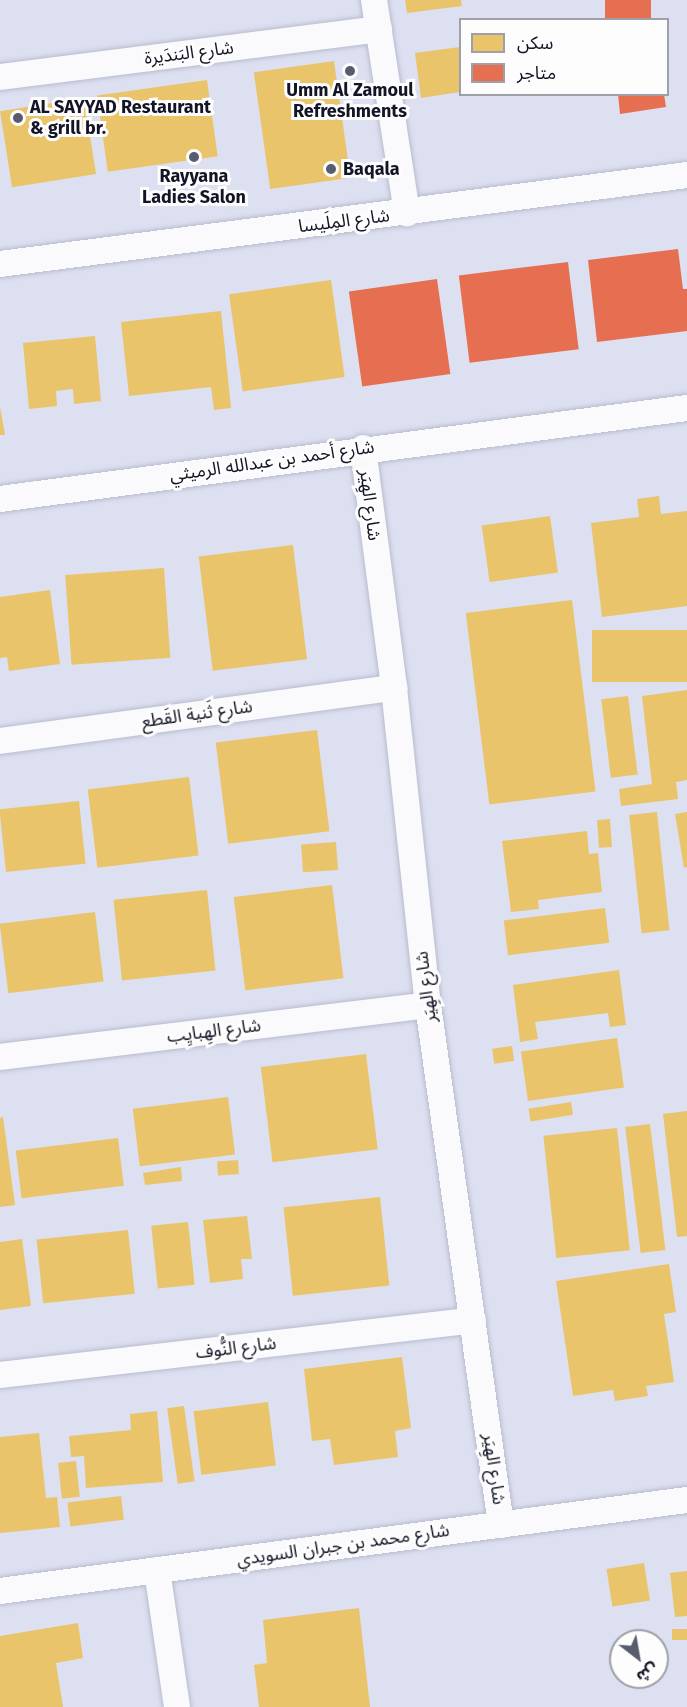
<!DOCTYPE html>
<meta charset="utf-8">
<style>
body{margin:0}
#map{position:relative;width:687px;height:1707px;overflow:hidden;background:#dce0f1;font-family:"Fira Sans","Noto Sans Arabic",sans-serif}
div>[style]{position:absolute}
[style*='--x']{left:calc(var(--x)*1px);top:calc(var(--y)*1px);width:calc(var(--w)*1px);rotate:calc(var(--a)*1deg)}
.homes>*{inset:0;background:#e9c46a;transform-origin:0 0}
.shops>*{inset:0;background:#e76f51;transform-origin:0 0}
.roads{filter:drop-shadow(0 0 2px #b8bccd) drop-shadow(0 0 2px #b8bccd)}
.minor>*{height:26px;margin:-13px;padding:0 13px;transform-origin:13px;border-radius:13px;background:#fafafd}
.dots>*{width:16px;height:16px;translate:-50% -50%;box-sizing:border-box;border:3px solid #fdfdfd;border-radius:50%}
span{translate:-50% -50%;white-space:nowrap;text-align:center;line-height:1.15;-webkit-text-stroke:6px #fdfdfd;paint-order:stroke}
.street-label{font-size:18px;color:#131527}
.poi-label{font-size:18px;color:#131527;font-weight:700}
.left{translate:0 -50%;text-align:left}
.legend{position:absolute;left:459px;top:18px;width:210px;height:78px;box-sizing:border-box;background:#fdfdfd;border:2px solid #9fa0a7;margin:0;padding:8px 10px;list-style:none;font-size:18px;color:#131527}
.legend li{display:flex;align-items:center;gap:12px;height:30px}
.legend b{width:30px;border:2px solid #9fa0a7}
.north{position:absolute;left:609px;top:1629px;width:60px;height:60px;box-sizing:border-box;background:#fdfdfd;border:2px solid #9fa0a7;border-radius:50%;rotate:149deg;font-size:16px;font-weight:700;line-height:24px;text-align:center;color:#131527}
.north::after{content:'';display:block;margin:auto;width:21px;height:27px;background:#595c6e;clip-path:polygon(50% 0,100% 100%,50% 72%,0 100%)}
</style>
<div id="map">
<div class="homes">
<i style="clip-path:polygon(405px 0,461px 0,462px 6px,407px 13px)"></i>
<i style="clip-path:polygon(460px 47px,460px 92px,421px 98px,415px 53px)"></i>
<i style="left:334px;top:61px;width:118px;height:81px;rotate:82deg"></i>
<i style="left:207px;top:80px;width:77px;height:111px;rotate:82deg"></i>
<i style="left:84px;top:98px;width:77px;height:85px;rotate:81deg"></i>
<i style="left:331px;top:280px;width:98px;height:103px;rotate:82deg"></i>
<i style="clip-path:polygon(221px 311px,231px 408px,214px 410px,211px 387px,129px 396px,121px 322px)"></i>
<i style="clip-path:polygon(95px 336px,101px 401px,74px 404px,73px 389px,56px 391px,57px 406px,29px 409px,23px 343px)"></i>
<i style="clip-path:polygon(0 407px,5px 435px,0 435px)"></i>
<i style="clip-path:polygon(659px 496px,661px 514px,687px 511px,687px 606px,602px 617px,591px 523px,639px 517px,637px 499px)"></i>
<i style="left:550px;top:516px;width:57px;height:69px;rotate:82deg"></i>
<i style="left:293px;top:545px;width:115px;height:95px;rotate:83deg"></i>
<i style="left:164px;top:568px;width:90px;height:99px;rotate:86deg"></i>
<i style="clip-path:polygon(50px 590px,60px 664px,9px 671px,7px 657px,0 658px,0 597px)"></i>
<i style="left:572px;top:600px;width:193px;height:107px;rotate:83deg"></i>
<i style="left:687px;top:630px;width:52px;height:95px;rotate:90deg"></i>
<i style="clip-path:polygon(687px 690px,687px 780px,676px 782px,678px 799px,621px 806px,619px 789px,652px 784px,642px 696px)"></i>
<i style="left:628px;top:696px;width:79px;height:27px;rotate:83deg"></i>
<i style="left:317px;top:730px;width:102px;height:102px;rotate:83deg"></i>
<i style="left:189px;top:777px;width:79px;height:102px;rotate:83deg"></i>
<i style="left:79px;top:801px;width:63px;height:80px;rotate:84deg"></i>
<i style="left:657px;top:812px;width:119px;height:28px;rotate:84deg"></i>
<i style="clip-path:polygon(687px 812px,687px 867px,684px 868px,675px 814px)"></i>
<i style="left:610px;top:819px;width:28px;height:13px;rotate:86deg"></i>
<i style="clip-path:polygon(587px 831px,589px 854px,598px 853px,602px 892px,538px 900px,539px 909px,511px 912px,502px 841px)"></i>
<i style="left:336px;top:842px;width:28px;height:35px;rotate:86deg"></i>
<i style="left:332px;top:885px;width:94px;height:99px;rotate:83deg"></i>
<i style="left:207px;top:890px;width:81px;height:94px;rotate:84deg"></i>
<i style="left:605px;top:908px;width:35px;height:102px;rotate:83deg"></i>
<i style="left:95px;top:912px;width:70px;height:96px;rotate:83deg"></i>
<i style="clip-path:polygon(619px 970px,626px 1025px,610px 1027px,608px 1013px,535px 1022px,538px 1039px,520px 1042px,513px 985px)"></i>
<i style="left:617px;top:1038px;width:50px;height:97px;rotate:82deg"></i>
<i style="left:512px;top:1046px;width:15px;height:20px;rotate:82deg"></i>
<i style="left:366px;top:1054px;width:96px;height:106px;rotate:83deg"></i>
<i style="left:228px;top:1097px;width:58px;height:96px;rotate:83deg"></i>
<i style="left:571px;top:1102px;width:13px;height:43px;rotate:81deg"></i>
<i style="clip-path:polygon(687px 1111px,687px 1236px,677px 1237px,663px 1114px)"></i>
<i style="clip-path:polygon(3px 1117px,15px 1205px,0 1207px,0 1118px)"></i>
<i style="left:650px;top:1124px;width:127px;height:25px;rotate:83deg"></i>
<i style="left:617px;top:1128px;width:123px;height:74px;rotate:84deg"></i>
<i style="left:118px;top:1138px;width:48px;height:103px;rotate:83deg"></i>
<i style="left:238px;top:1160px;width:14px;height:21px;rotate:86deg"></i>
<i style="clip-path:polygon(181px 1167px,182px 1181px,145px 1185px,143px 1173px)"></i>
<i style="left:380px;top:1197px;width:89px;height:97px;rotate:84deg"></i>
<i style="clip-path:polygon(247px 1216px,252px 1259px,241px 1259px,243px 1279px,210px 1283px,203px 1220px)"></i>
<i style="left:188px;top:1222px;width:63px;height:37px;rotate:84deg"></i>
<i style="left:128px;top:1230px;width:64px;height:92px;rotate:84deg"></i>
<i style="clip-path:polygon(22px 1239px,31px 1306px,0 1310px,0 1242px)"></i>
<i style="clip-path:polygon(669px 1264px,676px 1312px,664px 1314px,674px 1382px,646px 1386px,648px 1396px,615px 1401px,613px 1390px,573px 1396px,556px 1281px)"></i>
<i style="clip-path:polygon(402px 1357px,411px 1428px,395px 1431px,398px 1457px,334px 1465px,330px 1439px,312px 1441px,304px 1369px)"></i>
<i style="left:268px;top:1402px;width:64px;height:75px;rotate:83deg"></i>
<i style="left:184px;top:1406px;width:76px;height:17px;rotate:82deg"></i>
<i style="clip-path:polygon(157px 1411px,163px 1482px,86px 1488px,84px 1456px,71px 1457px,69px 1436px,131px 1430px,130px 1414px)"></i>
<i style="clip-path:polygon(39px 1433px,46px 1498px,57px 1497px,60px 1527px,0 1533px,0 1437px)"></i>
<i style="left:76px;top:1461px;width:36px;height:18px;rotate:84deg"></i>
<i style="left:121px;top:1496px;width:24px;height:54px;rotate:83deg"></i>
<i style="left:644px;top:1563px;width:38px;height:38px;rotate:81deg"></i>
<i style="clip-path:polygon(687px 1571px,687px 1616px,675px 1617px,670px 1573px)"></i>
<i style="clip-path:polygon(359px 1608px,370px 1707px,259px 1707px,254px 1665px,267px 1663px,263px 1620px)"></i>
<i style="clip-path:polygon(78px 1623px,83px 1658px,56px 1663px,63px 1707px,0 1707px,0 1636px)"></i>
<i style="left:687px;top:1629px;width:11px;height:15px;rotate:90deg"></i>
</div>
<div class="shops">
<i style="left:605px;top:0;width:46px;height:20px"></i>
<i style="clip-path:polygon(618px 94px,664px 94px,666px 107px,620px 114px)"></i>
<i style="clip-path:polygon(678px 249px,683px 289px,687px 289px,687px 331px,597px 342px,588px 260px)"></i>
<i style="left:568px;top:262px;width:88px;height:110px;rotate:83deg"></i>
<i style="left:437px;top:279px;width:96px;height:89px;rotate:82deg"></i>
</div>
<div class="roads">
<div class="minor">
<i style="--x:374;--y:0;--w:216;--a:81.2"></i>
<i style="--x:0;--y:77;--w:382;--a:-7.2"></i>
<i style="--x:0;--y:264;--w:693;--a:-7.38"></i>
<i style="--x:363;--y:448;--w:242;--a:82.6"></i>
<i style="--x:394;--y:688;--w:319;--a:83.9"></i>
<i style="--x:428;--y:1005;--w:525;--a:82.01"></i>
<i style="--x:0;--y:499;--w:693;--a:-7.55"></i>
<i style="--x:0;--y:741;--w:398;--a:-7.7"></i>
<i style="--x:0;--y:1057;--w:431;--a:-6.9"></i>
<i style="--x:0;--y:1375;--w:476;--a:-6.6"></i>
<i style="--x:157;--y:1570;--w:138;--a:81.7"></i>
<i style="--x:0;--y:1591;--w:693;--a:-7.55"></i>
</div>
</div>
<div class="dots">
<i style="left:350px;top:71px;background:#595c6e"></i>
<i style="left:18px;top:118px;background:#595c6e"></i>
<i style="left:194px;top:157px;background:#595c6e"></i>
<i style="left:331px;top:169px;background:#595c6e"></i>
</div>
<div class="street-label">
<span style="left:189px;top:53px;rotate:-7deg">شارع البَندَيرة</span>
<span style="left:344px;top:221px;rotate:-7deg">شارع المِلَيسا</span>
<span style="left:272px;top:461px;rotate:-8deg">شارع أحمد بن عبدالله الرميثي</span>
<span style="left:370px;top:505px;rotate:83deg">شارع الهِيَر</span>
<span style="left:197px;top:714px;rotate:-8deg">شارع ثَنية القَطع</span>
<span style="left:426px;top:987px;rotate:-97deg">شارع الهِيَر</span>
<span style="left:214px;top:1031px;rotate:-7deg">شارع الهِبايِب</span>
<span style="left:236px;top:1348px;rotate:-7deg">شارع النُّوف</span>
<span style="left:494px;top:1469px;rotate:82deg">شارع الهِيَر</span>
<span style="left:343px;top:1545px;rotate:-8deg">شارع محمد بن جبران السويدي</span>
</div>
<div class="poi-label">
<span style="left:350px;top:101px">Umm Al Zamoul<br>Refreshments</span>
<span class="left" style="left:30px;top:118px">AL SAYYAD Restaurant<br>&amp; grill br.</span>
<span class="left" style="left:343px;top:169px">Baqala</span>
<span style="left:194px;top:187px">Rayyana<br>Ladies Salon</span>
</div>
<ul class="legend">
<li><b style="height:16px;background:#e9c46a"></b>سكن</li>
<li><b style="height:16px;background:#e76f51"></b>متاجر</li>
</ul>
<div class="north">ش</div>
</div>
